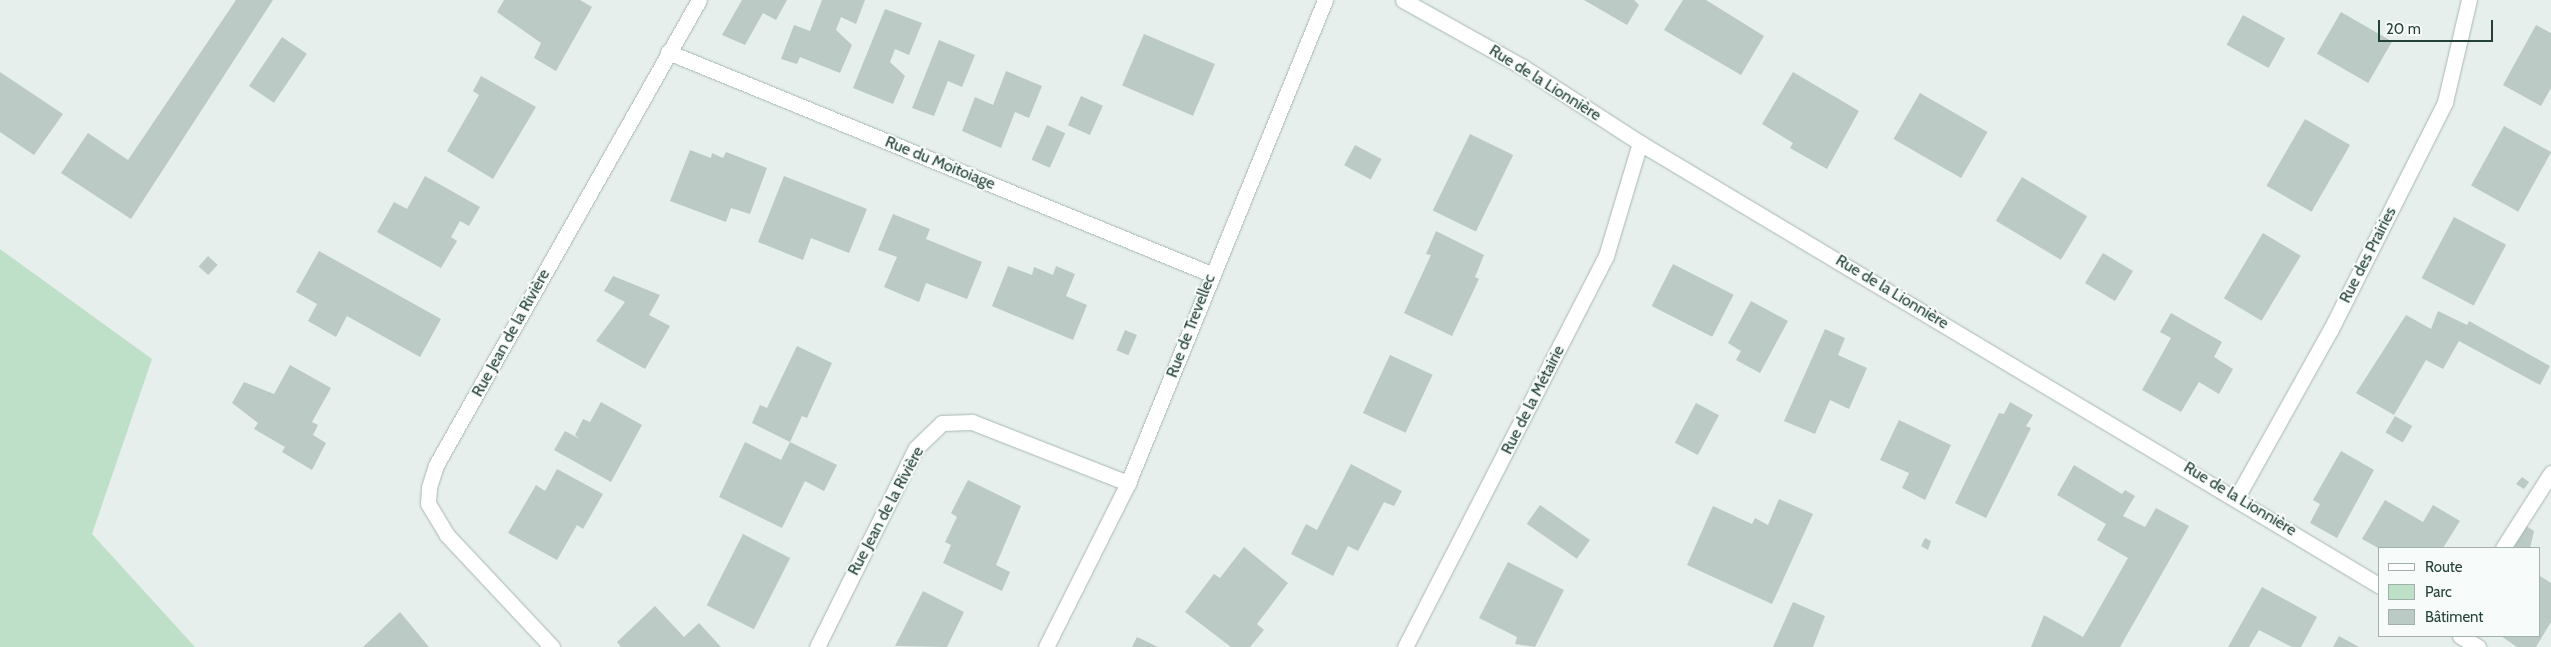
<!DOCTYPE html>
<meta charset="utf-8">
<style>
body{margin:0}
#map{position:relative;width:2551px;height:647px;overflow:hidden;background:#e6efeb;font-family:Cabin,sans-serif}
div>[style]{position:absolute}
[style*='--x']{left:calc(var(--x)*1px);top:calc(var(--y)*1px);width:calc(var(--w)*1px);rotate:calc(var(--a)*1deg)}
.green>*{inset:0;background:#bfe0c8}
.building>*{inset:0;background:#bbcac4;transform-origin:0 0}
.roads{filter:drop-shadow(0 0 1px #a8b8b2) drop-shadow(0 0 1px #a8b8b2)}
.minor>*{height:15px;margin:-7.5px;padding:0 7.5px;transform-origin:7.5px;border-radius:7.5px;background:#fff}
span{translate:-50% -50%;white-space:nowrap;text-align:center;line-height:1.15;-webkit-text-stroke:4px #f7fbf9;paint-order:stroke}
.street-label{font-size:16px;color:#24423a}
.legend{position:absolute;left:2378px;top:547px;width:162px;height:90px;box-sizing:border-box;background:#f7fbf9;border:1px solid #a3b1ad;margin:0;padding:6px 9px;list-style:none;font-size:15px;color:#24423a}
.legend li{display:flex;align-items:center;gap:10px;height:25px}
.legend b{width:25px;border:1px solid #a3b1ad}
.scale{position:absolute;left:2378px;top:20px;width:115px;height:22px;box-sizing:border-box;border:2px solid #24423a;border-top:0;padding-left:6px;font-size:15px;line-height:18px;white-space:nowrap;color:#24423a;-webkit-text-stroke:4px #f7fbf9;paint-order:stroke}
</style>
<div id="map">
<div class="green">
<i style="clip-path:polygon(0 249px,152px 359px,92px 534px,195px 647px,0 647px)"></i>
</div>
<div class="building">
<i style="clip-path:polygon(236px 0,273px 0,131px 219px,61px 173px,88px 133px,128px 160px)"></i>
<i style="clip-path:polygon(504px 0,580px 0,592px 7px,556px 71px,534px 58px,541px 43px,497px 12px)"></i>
<i style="clip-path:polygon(742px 0,787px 0,776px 20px,763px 13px,745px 45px,722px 35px)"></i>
<i style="clip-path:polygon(822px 0,865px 0,856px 24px,841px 17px,836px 30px,852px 45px,840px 73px,800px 57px,797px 64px,781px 59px,794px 25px,810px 31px)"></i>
<i style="clip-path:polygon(1584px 0,1634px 0,1639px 5px,1627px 25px)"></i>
<i style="clip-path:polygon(1683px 0,1706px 0,1764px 36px,1741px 75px,1664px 30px)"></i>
<i style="clip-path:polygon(885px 9px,922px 23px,909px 55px,895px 49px,890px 62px,905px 76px,893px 104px,853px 88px)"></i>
<i style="left:2341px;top:12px;width:59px;height:48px;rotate:30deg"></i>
<i style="left:2243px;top:15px;width:48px;height:34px;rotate:29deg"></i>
<i style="clip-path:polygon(2536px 25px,2551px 33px,2551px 88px,2541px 106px,2503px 85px)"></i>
<i style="left:1144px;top:34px;width:77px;height:56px;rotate:23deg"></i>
<i style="left:282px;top:37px;width:30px;height:59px;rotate:34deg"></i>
<i style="clip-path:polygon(939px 40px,975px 55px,962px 87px,948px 81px,934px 116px,912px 108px)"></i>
<i style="clip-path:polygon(1006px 71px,1042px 86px,1029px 118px,1015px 112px,1001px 148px,962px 131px,975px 97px,993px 105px)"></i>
<i style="clip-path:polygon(0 72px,63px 114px,34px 155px,0 132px)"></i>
<i style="clip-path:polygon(1793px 72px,1859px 111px,1827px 169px,1790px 148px,1793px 143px,1762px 124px)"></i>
<i style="clip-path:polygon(481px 76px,536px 107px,493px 179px,447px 151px,479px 95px,473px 91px)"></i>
<i style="left:1920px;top:93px;width:78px;height:53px;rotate:30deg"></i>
<i style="left:1081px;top:96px;width:24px;height:32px;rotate:24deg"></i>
<i style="left:2305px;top:119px;width:52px;height:77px;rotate:30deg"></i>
<i style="left:1047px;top:125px;width:20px;height:38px;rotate:24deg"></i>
<i style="left:2504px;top:126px;width:54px;height:68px;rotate:29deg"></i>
<i style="left:1470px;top:134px;width:48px;height:85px;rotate:26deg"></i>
<i style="left:1355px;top:145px;width:30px;height:23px;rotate:28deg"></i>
<i style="clip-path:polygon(690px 150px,711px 158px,712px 153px,723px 158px,726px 152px,767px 168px,750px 214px,731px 208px,726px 222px,670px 201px)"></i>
<i style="clip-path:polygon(425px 176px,480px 207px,469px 226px,460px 221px,451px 237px,457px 241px,441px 268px,377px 232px,394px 202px,407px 209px)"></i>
<i style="clip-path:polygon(784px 176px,867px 209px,849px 253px,811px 238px,803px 260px,758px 242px)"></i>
<i style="left:2022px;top:177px;width:76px;height:51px;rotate:31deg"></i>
<i style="clip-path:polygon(893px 214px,930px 229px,926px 239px,982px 262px,967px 299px,926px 283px,919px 302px,884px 287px,897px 257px,878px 250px)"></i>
<i style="left:2454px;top:217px;width:59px;height:69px;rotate:28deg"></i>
<i style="clip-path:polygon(1436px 231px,1484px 255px,1475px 277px,1479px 279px,1452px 336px,1404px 313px,1431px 255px,1426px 254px)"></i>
<i style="left:2263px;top:233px;width:44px;height:76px;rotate:31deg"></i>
<i style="clip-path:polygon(319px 251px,441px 319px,420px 357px,347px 316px,336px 337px,308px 321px,317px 304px,296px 292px)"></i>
<i style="left:2103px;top:253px;width:35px;height:35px;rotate:31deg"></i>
<i style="left:208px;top:256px;width:13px;height:14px;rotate:42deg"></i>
<i style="left:1673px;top:264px;width:68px;height:47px;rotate:27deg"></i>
<i style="clip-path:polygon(1008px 266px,1032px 275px,1034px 267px,1053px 275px,1056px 266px,1075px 274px,1066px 296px,1087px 305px,1073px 340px,992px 306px)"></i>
<i style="clip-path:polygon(613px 276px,660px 295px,649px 315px,670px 326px,645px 369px,596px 341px,625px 302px,604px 291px)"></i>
<i style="clip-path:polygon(1751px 301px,1788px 321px,1760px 373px,1736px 360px,1741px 351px,1728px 343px)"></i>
<i style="clip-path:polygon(2438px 311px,2467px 325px,2469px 321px,2550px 366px,2540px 385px,2459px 341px,2443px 369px,2426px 360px,2394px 415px,2356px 393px,2406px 315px,2431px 329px)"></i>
<i style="clip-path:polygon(2171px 313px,2222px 342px,2214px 357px,2233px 369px,2219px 394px,2199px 382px,2181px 412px,2142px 390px,2171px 338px,2160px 332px)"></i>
<i style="clip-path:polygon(1825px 329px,1845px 338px,1838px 355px,1867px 368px,1849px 409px,1830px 400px,1815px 434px,1784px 421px)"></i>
<i style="left:1125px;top:330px;width:13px;height:22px;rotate:23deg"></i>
<i style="clip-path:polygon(797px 346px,832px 363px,807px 418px,802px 416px,790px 442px,752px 423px,760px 405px,767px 408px)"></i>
<i style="left:1390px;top:355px;width:47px;height:64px;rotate:25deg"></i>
<i style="clip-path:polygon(290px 365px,331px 388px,312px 422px,318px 425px,313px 435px,326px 443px,312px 470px,282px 452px,285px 447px,254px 429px,258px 423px,232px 403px,244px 382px,274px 394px)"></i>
<i style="clip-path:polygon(601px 402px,642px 425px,611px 482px,554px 450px,565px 431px,580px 439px,575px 435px,583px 419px,590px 422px)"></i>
<i style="clip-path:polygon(2010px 402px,2033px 415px,2026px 426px,2031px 428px,1986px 518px,1955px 503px,1999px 413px,2004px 414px)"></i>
<i style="left:1696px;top:403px;width:26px;height:45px;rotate:28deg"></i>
<i style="left:2395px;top:416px;width:20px;height:19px;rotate:30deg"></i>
<i style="clip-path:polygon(1899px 420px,1951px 445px,1925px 500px,1902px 488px,1909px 473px,1880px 460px)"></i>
<i style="clip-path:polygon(745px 442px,781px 460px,790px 442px,837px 465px,824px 491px,805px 481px,782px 528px,719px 497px)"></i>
<i style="clip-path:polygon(2341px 451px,2374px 470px,2337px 538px,2310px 523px,2320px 504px,2313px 500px)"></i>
<i style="clip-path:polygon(1351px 464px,1402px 491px,1394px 506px,1384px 502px,1358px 551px,1348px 546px,1333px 576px,1291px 554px,1306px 524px,1317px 530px)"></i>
<i style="clip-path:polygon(2074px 465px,2122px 494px,2125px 490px,2135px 496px,2123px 516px,2145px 527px,2156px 508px,2189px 526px,2120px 647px,2031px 647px,2044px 615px,2083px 637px,2128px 558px,2097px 540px,2106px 524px,2057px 495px)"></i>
<i style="clip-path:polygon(557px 469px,603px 494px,583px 529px,577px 525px,557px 560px,508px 533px,536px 485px,545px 491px)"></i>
<i style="clip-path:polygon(2522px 477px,2529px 482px,2524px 489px,2516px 484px)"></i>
<i style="clip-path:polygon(968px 480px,1021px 506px,996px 565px,1010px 572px,1002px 591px,943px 563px,951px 545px,945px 542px,957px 517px,951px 513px)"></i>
<i style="clip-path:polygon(1779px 499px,1813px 514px,1772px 604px,1687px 565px,1713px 506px,1752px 524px,1755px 518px,1768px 525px)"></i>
<i style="clip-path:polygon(2385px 500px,2423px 522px,2433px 505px,2460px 521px,2443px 548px,2380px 549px,2362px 539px)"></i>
<i style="left:1540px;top:505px;width:61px;height:23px;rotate:35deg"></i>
<i style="clip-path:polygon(2526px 526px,2534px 531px,2530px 548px,2512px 548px)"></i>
<i style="left:743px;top:534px;width:53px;height:80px;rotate:27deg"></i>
<i style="clip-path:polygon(1925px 538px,1931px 541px,1928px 550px,1921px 546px)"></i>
<i style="clip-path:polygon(1244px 547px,1288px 583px,1257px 624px,1264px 630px,1250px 647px,1231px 647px,1185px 612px,1214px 574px,1220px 578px)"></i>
<i style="clip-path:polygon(1508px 562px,1564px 590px,1535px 647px,1515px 644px,1517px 637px,1479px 618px)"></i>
<i style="clip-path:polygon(2540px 576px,2551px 583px,2551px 622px,2536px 647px,2517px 647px,2501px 636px,2540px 636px)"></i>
<i style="clip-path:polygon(2262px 587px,2317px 617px,2301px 647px,2292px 647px,2259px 630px,2249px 647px,2228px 647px)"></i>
<i style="clip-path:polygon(923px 591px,964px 612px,947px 647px,895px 646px)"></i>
<i style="clip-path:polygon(1793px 602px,1825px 616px,1813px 647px,1773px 647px)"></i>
<i style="clip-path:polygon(655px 606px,684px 637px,699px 623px,721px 647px,621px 647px,617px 642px)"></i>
<i style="clip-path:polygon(400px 612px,429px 647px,363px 647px)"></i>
<i style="clip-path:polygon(2339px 636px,2359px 647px,2333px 647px)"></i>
<i style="clip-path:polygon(1137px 637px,1158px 647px,1132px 647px)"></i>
</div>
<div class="roads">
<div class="minor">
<i style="--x:1403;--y:0;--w:137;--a:29.2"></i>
<i style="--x:1523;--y:67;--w:140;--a:33"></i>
<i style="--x:1640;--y:143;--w:862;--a:30.91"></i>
<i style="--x:668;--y:52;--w:587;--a:22.24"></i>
<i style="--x:2237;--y:497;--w:193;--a:-60.8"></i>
<i style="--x:2331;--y:329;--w:254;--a:-63.3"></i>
<i style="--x:2445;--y:102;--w:105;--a:-76.8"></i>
<i style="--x:2503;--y:548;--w:89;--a:-57.4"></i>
<i style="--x:2460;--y:636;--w:21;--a:31"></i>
<i style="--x:552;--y:647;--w:154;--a:-133.2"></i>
<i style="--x:447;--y:535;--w:37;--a:-121"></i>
<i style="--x:428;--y:503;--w:16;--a:-86"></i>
<i style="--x:429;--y:487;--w:23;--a:-72"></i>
<i style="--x:436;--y:465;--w:534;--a:-60.51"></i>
<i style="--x:817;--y:647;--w:222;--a:-63.6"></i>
<i style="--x:916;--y:448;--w:36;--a:-44"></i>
<i style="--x:942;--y:423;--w:30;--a:-2"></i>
<i style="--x:972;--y:422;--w:168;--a:21.4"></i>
<i style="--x:1046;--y:647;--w:183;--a:-63.4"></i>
<i style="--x:1128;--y:483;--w:522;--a:-67.81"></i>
<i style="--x:1405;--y:647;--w:440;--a:-62.8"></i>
<i style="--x:1606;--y:256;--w:118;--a:-73.3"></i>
</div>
</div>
<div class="street-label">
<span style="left:1545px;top:83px;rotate:32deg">Rue de la Lionnière</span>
<span style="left:940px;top:163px;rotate:22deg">Rue du Moitoiage</span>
<span style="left:2368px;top:255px;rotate:-63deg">Rue des Prairies</span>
<span style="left:1892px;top:292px;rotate:31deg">Rue de la Lionnière</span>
<span style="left:1191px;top:326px;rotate:-69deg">Rue de Trevellec</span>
<span style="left:511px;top:333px;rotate:-61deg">Rue Jean de la Rivière</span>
<span style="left:1533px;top:400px;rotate:-63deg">Rue de la Métairie</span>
<span style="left:2240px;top:499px;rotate:31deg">Rue de la Lionnière</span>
<span style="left:886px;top:511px;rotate:-62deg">Rue Jean de la Rivière</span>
</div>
<ul class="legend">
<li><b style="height:6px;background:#fff"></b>Route</li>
<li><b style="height:14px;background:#bfe0c8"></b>Parc</li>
<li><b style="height:14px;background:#bbcac4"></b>Bâtiment</li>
</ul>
<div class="scale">20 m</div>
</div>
